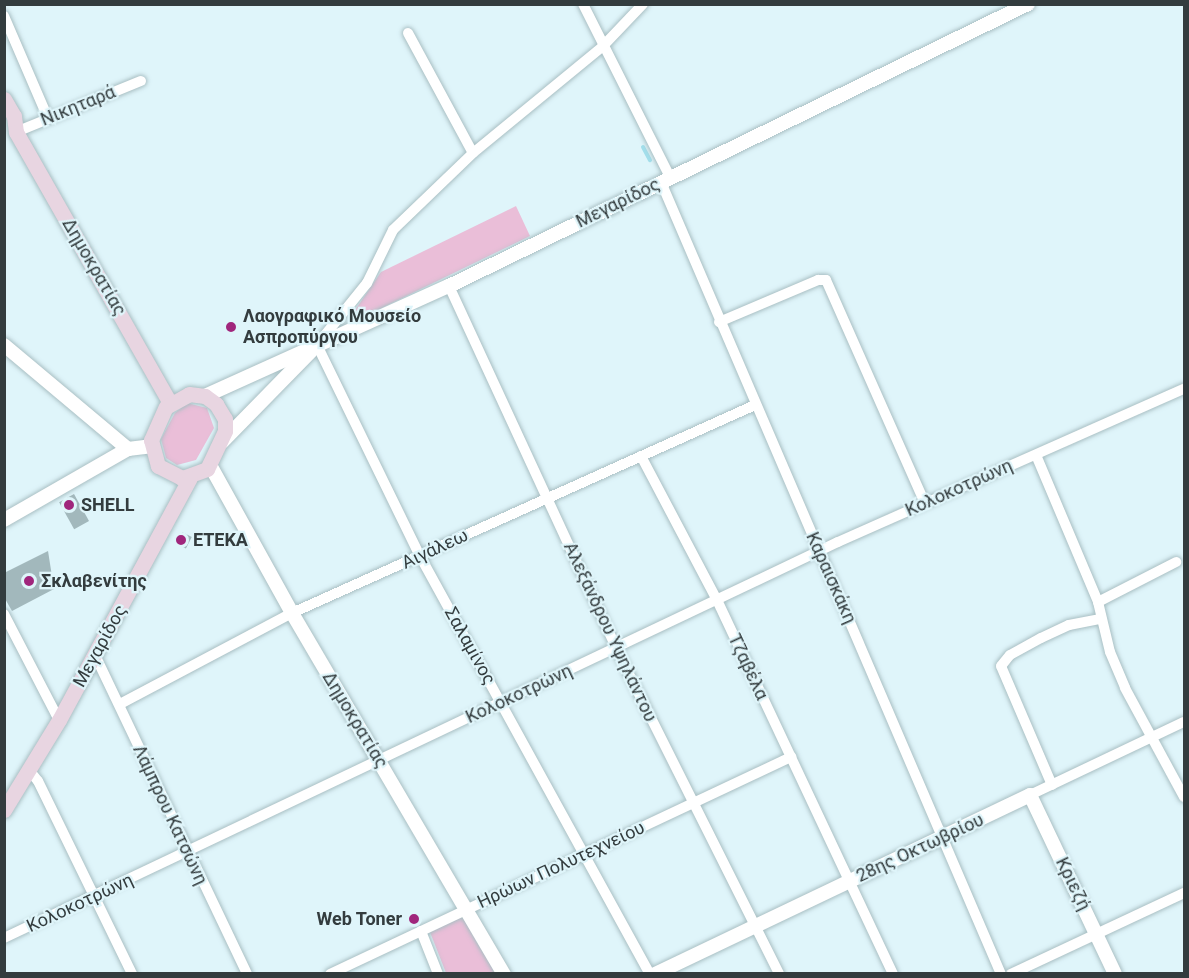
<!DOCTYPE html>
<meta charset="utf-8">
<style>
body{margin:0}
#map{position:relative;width:1189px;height:978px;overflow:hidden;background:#dff5fa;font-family:Roboto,sans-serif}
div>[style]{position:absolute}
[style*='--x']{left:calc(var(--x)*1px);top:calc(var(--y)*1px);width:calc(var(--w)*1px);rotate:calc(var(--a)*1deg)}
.green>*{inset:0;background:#eabed8}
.stream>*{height:4px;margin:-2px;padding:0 2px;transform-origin:2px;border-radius:2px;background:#a2dfeb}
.building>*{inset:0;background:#a2b8bc;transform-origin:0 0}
.roads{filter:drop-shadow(0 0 2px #a9bfc3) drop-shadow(0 0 2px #a9bfc3)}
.minor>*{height:10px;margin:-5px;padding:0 5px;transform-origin:5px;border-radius:5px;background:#fff}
.tertiary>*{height:14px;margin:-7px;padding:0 7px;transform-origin:7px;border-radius:7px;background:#fff}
.secondary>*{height:15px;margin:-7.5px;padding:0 7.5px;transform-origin:7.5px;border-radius:7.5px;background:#e8d5e1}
.dots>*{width:16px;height:16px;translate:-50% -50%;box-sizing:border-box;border:3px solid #dff5fa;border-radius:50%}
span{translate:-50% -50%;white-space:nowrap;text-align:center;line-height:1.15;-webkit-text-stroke:4.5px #dff5fa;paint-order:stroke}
.street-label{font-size:18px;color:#333c3e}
.poi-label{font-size:18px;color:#333c3e;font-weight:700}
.left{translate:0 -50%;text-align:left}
.right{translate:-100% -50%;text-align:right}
.frame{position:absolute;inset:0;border:6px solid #333c3e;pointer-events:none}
</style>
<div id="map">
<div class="green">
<i style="clip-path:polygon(516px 206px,530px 236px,359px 319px,351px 316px,381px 272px)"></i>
<i style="clip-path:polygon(187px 403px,207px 408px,214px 428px,196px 460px,177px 465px,166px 458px,161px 439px,175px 413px)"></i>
<i style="clip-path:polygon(464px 909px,500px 973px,446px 973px,428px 927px)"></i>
</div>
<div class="stream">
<i style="--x:643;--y:147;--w:15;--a:62"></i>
</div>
<div class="building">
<i style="left:74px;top:494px;width:31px;height:17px;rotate:61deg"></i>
<i style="left:182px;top:532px;width:11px;height:13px;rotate:27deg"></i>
<i style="clip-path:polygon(48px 551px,54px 589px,12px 611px,4px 597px,4px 573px)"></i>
</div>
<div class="roads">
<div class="minor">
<i style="--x:583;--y:4;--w:194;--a:63.3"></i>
<i style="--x:643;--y:4;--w:59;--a:133.6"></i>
<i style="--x:602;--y:47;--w:167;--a:140.6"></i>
<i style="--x:473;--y:153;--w:111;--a:136.1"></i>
<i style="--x:393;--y:230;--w:59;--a:116.1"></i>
<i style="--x:367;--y:283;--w:80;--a:128.9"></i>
<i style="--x:317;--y:345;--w:235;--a:64"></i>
<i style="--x:420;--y:556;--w:477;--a:61.2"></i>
<i style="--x:4;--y:16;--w:111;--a:66.7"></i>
<i style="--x:408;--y:33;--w:136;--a:61.6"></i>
<i style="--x:16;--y:132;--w:135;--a:-22.2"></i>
<i style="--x:661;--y:182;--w:862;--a:66.77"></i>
<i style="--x:449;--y:286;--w:399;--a:65.2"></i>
<i style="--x:616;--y:648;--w:364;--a:63.4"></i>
<i style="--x:719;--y:322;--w:108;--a:-23"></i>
<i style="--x:818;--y:280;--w:8;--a:0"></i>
<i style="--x:826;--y:280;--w:244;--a:66.1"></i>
<i style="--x:1036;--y:455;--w:160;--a:67.1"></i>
<i style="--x:1098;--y:602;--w:51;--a:76.5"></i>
<i style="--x:1110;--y:652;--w:39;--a:67"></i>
<i style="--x:1125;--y:688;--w:124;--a:61.6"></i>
<i style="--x:641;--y:456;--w:163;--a:62.2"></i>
<i style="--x:717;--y:600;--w:413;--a:64.8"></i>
<i style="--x:1098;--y:602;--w:88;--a:-27.1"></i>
<i style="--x:4;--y:614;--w:119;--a:62.6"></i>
<i style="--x:95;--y:655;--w:353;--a:64.5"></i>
<i style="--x:120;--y:704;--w:195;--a:-27.9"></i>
<i style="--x:292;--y:613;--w:508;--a:-24.19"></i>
<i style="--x:29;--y:770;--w:14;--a:51"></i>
<i style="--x:38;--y:781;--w:215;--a:64"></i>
<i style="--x:1052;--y:785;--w:129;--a:-113.2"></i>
<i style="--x:1001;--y:666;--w:14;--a:-51"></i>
<i style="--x:1010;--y:655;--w:35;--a:-29"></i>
<i style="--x:1041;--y:638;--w:31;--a:-25"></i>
<i style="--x:1069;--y:625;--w:32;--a:-11"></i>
<i style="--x:1030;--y:795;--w:170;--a:-25.4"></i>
<i style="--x:421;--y:931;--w:46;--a:68.4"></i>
<i style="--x:4;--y:938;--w:923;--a:-25.4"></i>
<i style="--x:838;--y:542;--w:378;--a:-23.9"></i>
<i style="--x:330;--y:974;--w:510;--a:-25.21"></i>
<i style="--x:1011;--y:974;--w:191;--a:-25.1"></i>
</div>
<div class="tertiary">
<i style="--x:4;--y:345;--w:162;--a:40"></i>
<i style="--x:205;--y:396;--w:268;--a:-24.3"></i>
<i style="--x:449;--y:286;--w:644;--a:-25.97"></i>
<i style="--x:222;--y:442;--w:127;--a:-45.6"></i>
<i style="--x:210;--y:465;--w:169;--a:61"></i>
<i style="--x:292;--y:613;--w:419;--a:59.6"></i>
<i style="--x:4;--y:520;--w:143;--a:-29.8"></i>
<i style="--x:128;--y:449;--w:23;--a:-7"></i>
<i style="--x:655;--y:974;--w:416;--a:-25.5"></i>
<i style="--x:1030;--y:795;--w:198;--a:64.6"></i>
</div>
<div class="secondary">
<i style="--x:4;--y:99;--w:20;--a:60"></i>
<i style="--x:14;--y:116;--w:16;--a:83"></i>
<i style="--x:16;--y:132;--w:312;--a:60.4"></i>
<i style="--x:189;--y:394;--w:16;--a:7"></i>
<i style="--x:205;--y:396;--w:14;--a:36"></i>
<i style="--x:216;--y:404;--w:17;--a:59"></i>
<i style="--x:225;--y:419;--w:12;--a:90"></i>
<i style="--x:225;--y:431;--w:42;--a:115.3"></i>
<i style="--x:207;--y:469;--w:27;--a:160"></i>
<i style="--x:182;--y:478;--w:27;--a:-153"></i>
<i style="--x:158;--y:466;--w:27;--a:-105"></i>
<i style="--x:151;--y:440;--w:36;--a:-66"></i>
<i style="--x:166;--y:407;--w:26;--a:-29"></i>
<i style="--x:4;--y:810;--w:105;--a:-58.6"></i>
<i style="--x:59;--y:720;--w:275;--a:-61.6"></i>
</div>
</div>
<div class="dots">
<i style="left:231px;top:327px;background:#a0267c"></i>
<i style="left:69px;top:505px;background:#a0267c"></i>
<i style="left:181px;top:540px;background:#a0267c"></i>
<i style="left:29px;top:581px;background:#a0267c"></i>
<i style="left:414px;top:919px;background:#a0267c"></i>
</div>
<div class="street-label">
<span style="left:78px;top:106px;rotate:-22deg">Νικηταρά</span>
<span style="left:618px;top:203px;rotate:-26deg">Μεγαρίδος</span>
<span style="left:94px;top:267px;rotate:60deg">Δημοκρατίας</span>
<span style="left:959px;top:488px;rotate:-24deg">Κολοκοτρώνη</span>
<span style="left:435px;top:549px;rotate:-25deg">Αιγάλεω</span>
<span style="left:831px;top:578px;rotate:66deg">Καραισκάκη</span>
<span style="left:610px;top:632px;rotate:65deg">Αλεξάνδρου Υψηλάντου</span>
<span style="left:100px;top:646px;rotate:-61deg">Μεγαρίδος</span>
<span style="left:470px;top:646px;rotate:61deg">Σαλαμίνος</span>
<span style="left:748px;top:667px;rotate:65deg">Τζαβέλα</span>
<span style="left:519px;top:694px;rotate:-25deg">Κολοκοτρώνη</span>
<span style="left:355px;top:720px;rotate:59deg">Δημοκρατίας</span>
<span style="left:170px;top:815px;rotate:65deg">Λάμπρου Κατσώνη</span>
<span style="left:920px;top:848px;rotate:-25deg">28ης Οκτωβρίου</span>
<span style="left:561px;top:865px;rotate:-25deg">Ηρώων Πολυτεχνείου</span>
<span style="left:1073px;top:884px;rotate:64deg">Κριεζή</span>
<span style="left:80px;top:903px;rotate:-25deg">Κολοκοτρώνη</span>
</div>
<div class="poi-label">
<span class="left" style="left:243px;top:327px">Λαογραφικό Μουσείο<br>Ασπροπύργου</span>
<span class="left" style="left:81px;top:505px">SHELL</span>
<span class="left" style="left:193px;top:540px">ΕΤΕΚΑ</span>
<span class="left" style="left:41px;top:581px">Σκλαβενίτης</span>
<span class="right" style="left:402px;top:919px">Web Toner</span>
</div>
<div class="frame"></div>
</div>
